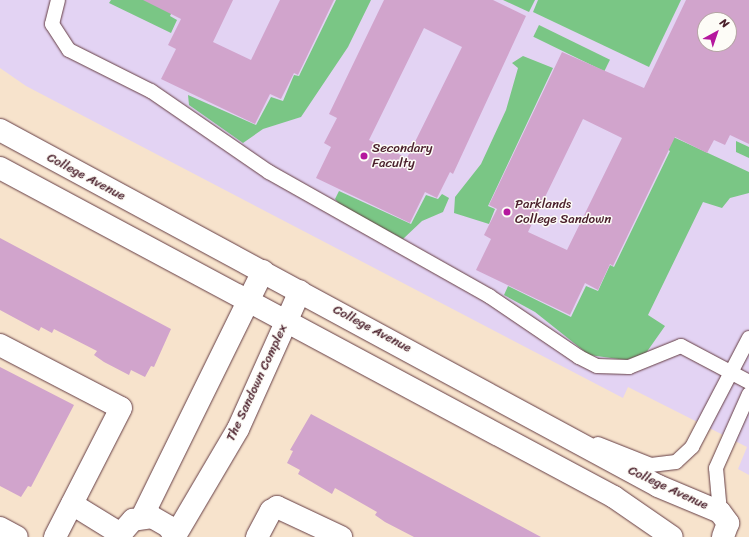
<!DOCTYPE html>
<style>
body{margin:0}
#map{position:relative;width:749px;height:537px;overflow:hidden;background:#f7e3cc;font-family:Sriracha,sans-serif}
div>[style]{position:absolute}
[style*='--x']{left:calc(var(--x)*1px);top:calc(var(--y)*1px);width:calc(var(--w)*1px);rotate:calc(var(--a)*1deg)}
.built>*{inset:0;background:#e3d3f3}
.green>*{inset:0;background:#7ac685;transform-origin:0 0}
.building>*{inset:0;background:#d1a4cc}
.roads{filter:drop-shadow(0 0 1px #643c43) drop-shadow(0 0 1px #643c43)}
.service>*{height:14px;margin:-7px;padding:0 7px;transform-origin:7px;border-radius:7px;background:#fff}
.minor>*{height:22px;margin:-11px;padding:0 11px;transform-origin:11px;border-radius:11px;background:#fff}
.dots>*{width:11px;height:11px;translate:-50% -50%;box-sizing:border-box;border:2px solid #fdfcf7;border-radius:50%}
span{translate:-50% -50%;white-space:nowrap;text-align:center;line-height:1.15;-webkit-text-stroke:3px #fdfcf7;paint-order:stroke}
.poi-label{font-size:13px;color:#4a1f2b}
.left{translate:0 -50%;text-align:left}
.street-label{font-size:13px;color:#4a1f2b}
.north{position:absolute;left:697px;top:12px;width:40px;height:40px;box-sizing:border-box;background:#fdfcf7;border:1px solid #b5a4a5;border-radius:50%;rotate:40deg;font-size:11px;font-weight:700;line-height:16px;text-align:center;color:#4a1f2b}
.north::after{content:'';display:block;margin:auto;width:14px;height:18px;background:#b5179e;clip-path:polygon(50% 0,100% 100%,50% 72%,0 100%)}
</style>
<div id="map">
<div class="built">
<i style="clip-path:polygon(evenodd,0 0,749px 0,749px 475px,738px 469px,747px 447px,628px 387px,623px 398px,26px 86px,0 68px,0 0,705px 20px,729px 20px,729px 44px,705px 44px,705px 20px)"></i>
</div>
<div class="green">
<i style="clip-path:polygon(111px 0,165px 0,172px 12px,170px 16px,177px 20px,171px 33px,109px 3px)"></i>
<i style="clip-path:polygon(336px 0,371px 0,348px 47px,301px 117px,263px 129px,243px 143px,189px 105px,188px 95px,256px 125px,271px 97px,283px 101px,294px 75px,299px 76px)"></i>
<i style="clip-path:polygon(503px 0,535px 0,529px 12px)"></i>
<i style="clip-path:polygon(538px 0,681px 0,649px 67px,533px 12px)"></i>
<i style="left:539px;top:25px;width:79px;height:13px;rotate:26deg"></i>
<i style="clip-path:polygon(523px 56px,553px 68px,488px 206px,495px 209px,489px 224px,454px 213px,455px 197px,481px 164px,506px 110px,518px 68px,512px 63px)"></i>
<i style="clip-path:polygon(669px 135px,749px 172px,749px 193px,730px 198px,722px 208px,703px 202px,648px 315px,665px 326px,646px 353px,626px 360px,589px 355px,535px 312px,504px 295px,508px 286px,571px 317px,586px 286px,598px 291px,610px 265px,614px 267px,670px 151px,663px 147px)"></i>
<i style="clip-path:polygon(736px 141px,749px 147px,749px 158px,736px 152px)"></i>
<i style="clip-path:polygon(339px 191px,411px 224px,426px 195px,438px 199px,442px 194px,449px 198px,443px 212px,422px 221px,403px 239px,341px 206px,335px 199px)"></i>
</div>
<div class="building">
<i style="clip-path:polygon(143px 0,233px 0,213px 42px,251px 60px,280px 0,334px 0,298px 75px,294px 73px,281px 99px,270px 94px,255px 124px,161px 79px,176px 49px,168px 45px,181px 19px)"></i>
<i style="clip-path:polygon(evenodd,384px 0,493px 0,526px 16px,453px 174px,450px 172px,437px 198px,425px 192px,410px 223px,316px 178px,331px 147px,324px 143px,337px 118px,329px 114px,384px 0,424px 28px,462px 47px,407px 158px,369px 140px,424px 28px)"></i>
<i style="clip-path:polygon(evenodd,686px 0,749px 0,749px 144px,730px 135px,725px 145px,714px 140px,707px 153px,675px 137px,613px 266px,610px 264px,598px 290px,585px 283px,570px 315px,476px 270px,491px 239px,484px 235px,497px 209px,489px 205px,562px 52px,644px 88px,686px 0,705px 20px,729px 20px,729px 44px,705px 44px,705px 20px,686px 0,583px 119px,622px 138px,567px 250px,528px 232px,583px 119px)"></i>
<i style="clip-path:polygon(0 238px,171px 329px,154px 367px,151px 366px,145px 377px,131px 370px,129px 375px,104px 362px,94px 355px,97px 351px,54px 329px,52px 333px,41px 327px,39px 331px,0 310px)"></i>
<i style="clip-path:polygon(0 367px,74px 405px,31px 487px,28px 486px,21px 497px,0 486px)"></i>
<i style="clip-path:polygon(311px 414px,470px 499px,541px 537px,414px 537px,385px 522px,375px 515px,377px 512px,335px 488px,332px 494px,298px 474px,300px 470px,287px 463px,293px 451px,290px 450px)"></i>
</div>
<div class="roads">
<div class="service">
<i style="--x:58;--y:0;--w:25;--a:104"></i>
<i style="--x:52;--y:24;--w:31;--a:57"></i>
<i style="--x:69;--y:50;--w:92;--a:26.6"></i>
<i style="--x:151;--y:91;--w:143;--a:34.5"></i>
<i style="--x:269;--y:172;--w:253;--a:29.4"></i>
<i style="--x:489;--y:296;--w:109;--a:34.1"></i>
<i style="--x:579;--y:357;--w:20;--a:27"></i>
<i style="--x:597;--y:366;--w:32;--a:2"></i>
<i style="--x:629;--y:367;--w:56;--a:-22"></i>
<i style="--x:681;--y:346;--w:77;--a:27.9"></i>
<i style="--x:598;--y:444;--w:57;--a:21.6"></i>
<i style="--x:651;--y:465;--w:25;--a:-7"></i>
<i style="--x:676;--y:462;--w:22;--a:-43"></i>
<i style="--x:692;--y:447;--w:123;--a:-62.4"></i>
<i style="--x:720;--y:512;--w:44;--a:-95.2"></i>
<i style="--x:716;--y:468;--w:81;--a:-66"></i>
</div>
<div class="minor">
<i style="--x:0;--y:130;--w:748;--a:28.41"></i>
<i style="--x:658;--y:486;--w:67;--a:22.8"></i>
<i style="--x:720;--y:512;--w:14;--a:54"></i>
<i style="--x:728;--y:523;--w:15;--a:110"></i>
<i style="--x:0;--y:168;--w:697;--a:28.18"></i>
<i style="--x:614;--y:497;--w:70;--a:34.6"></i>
<i style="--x:0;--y:345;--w:136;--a:27.5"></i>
<i style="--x:121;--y:408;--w:145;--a:117.1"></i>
<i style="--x:72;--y:504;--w:55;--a:31.7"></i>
<i style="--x:142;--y:517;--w:274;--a:-63.8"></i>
<i style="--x:0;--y:528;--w:19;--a:28"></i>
<i style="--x:175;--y:536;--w:124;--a:-59.5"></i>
<i style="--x:238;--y:429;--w:151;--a:-65.8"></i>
<i style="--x:118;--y:537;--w:23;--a:-49"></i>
<i style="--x:133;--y:520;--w:19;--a:-9"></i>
<i style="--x:152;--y:517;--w:20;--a:30"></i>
<i style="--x:169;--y:527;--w:12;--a:59"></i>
<i style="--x:257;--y:537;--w:30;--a:-62"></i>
<i style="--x:271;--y:511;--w:7;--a:-34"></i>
<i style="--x:277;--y:507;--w:71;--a:25.1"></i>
</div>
</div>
<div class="dots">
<i style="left:364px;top:156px;background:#b5179e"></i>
<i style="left:507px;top:212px;background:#b5179e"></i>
</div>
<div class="poi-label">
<span class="left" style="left:372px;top:156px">Secondary<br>Faculty</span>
<span class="left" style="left:515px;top:212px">Parklands<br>College Sandown</span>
</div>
<div class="street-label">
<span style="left:86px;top:177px;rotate:28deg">College Avenue</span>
<span style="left:372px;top:329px;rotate:28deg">College Avenue</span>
<span style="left:257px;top:383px;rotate:-65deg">The Sandown Complex</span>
<span style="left:668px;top:488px;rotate:25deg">College Avenue</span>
</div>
<div class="north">N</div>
</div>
